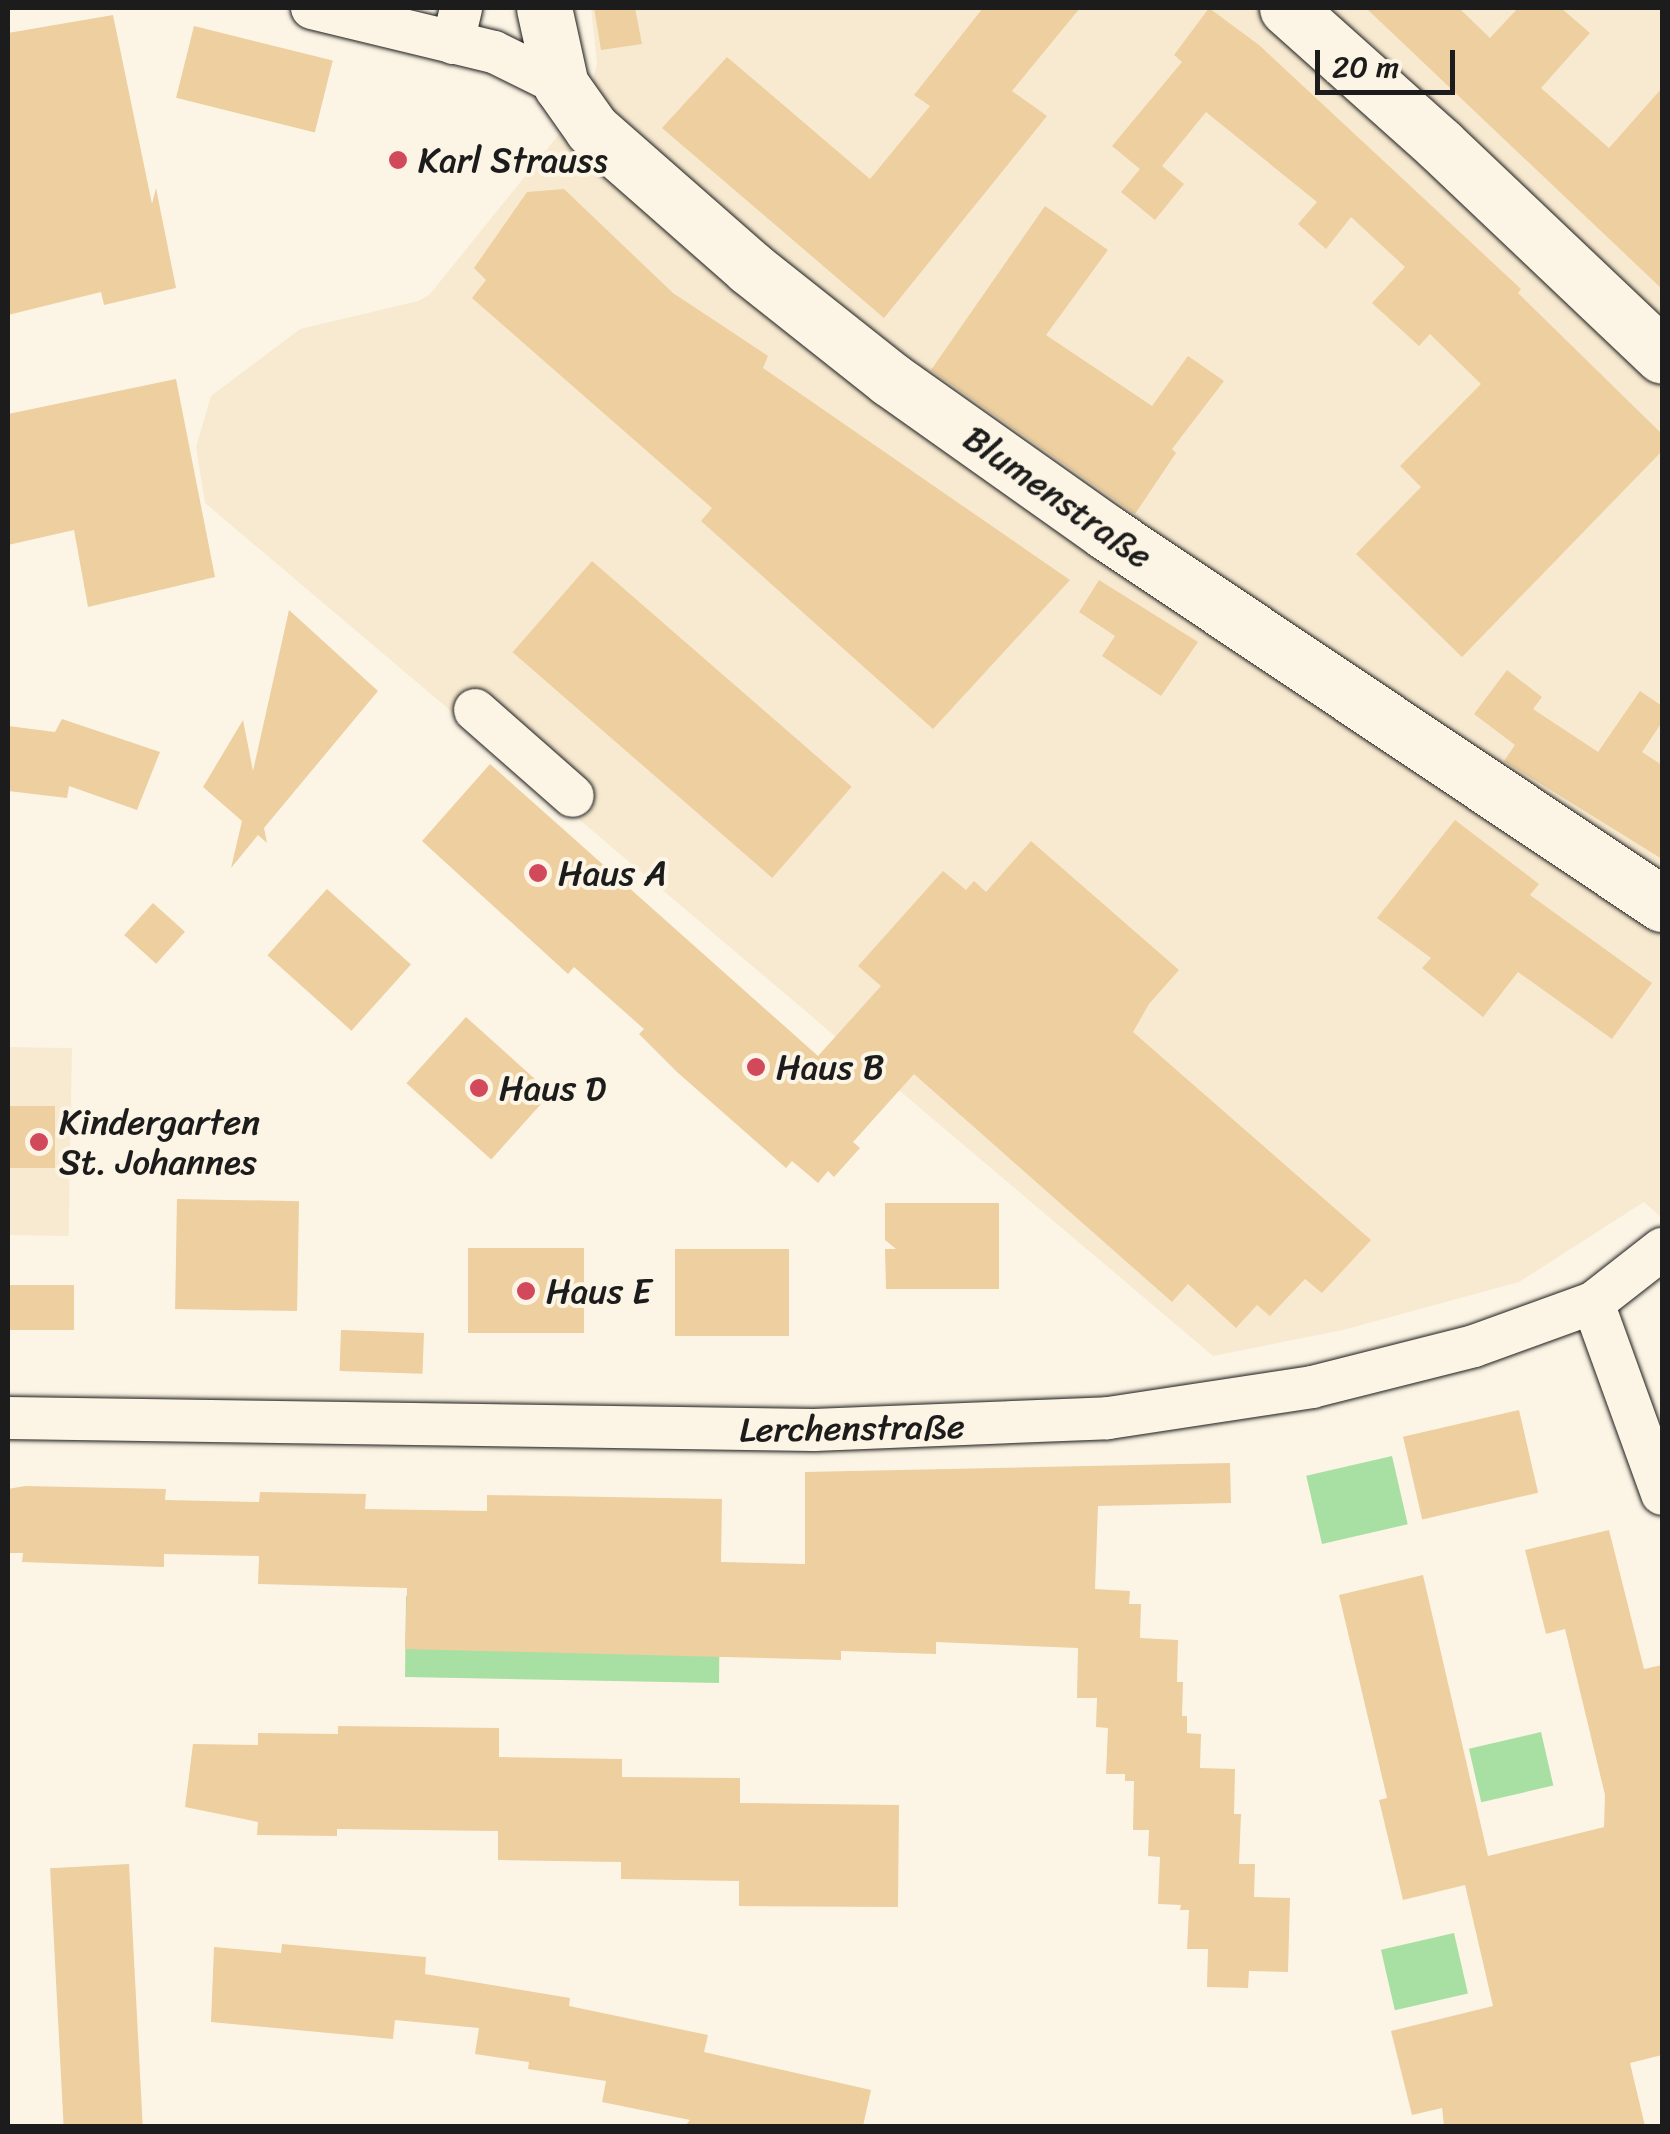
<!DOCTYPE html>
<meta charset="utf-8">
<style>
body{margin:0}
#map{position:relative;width:1670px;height:2134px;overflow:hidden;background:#fcf5e5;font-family:Sriracha,sans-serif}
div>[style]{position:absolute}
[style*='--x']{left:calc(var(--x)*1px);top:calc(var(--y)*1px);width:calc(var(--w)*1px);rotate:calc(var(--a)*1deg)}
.built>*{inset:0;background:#f8ead0;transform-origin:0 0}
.green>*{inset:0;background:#a8e0a4;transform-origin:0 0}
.building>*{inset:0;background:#edcfa0;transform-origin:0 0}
.roads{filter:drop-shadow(0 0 2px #1c1c1c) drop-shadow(0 0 2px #1c1c1c)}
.minor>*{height:42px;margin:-21px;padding:0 21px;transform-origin:21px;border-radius:21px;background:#fcf5e5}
.tertiary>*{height:55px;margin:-27.5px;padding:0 27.5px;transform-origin:27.5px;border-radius:27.5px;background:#fcf5e5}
.dots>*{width:28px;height:28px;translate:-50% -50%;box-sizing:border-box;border:5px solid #fcf5e5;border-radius:50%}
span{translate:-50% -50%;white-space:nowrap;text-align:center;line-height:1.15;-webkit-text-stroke:8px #fcf5e5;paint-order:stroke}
.poi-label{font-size:35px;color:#1c1c1c}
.left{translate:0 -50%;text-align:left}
.street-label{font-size:35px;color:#1c1c1c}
.frame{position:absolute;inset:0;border:10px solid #1c1c1c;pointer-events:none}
.scale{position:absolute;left:1315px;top:50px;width:140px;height:45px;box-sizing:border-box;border:5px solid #1c1c1c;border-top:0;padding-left:12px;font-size:30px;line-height:35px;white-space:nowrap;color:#1c1c1c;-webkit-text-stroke:8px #fcf5e5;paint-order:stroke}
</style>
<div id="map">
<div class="built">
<i style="clip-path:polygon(591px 8px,1662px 8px,1662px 1218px,1644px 1202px,1519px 1282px,1343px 1330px,1213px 1356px,205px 503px,196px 447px,211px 396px,300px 329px,418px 301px,430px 294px,588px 98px,597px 64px)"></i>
<i style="left:8px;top:1047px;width:64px;height:188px;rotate:1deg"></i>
</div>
<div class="green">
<i style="left:1392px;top:1456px;width:70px;height:88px;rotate:77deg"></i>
<i style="clip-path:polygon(406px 1596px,635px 1601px,720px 1596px,719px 1683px,405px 1677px)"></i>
<i style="left:1541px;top:1732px;width:55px;height:74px;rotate:77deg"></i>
<i style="left:1454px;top:1933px;width:62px;height:75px;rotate:77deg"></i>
</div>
<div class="building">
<i style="clip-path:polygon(594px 8px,635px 8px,642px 44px,601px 50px)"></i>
<i style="clip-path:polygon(983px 8px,1080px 8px,1012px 91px,1047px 116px,884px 318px,662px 128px,727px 57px,870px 179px,930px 106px,914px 95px)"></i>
<i style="clip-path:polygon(1209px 8px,1259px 45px,1521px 289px,1518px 293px,1662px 434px,1662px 451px,1462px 657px,1356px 554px,1421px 487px,1400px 466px,1481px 384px,1430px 334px,1419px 346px,1372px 303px,1405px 267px,1351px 217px,1326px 249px,1298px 224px,1317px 202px,1206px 112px,1162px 166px,1184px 184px,1155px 220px,1121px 192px,1140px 169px,1112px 146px,1182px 62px,1174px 55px)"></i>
<i style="clip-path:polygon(1366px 8px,1459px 8px,1490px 38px,1518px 8px,1561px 8px,1590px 33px,1541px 88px,1609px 148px,1662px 88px,1662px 289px)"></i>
<i style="clip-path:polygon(113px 15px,152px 204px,156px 188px,176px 288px,104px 305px,101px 292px,8px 315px,8px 33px)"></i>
<i style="left:194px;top:26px;width:143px;height:74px;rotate:14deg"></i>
<i style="clip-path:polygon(564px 189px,673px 293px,768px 356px,763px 368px,1070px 580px,933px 729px,701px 521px,712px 508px,472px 298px,486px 280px,474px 268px,527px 192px)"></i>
<i style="clip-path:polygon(1045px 206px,1108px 250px,1046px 335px,1152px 406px,1188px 356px,1224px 381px,1172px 449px,1176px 453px,1135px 514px,931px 370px)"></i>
<i style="clip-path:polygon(176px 379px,215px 577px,88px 607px,74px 530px,8px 545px,8px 414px)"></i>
<i style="left:592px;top:561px;width:344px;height:121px;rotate:41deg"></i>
<i style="clip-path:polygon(1099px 580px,1198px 642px,1161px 696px,1102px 656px,1115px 636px,1079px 612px)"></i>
<i style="clip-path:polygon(289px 610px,378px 691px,264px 828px,267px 843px,258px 835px,231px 868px,242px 821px,203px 787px,243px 720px,253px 771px)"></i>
<i style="clip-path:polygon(1507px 670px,1542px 697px,1533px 709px,1598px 752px,1640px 691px,1662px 706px,1662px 722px,1642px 752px,1662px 765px,1662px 859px,1504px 761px,1515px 745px,1474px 714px)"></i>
<i style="clip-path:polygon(62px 719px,160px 752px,137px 810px,69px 786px,67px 798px,8px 791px,8px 726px,55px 732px)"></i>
<i style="clip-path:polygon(490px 764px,818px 1056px,881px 986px,858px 966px,943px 871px,966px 890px,974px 881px,986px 892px,1031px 841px,1179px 970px,1149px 1004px,1133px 1032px,1371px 1240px,1322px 1293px,1305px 1279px,1270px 1316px,1257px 1305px,1236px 1328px,1188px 1284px,1172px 1302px,914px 1074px,853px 1142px,860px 1148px,834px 1177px,828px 1171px,818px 1183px,792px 1161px,786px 1168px,677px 1072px,639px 1034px,644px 1029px,574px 967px,568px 974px,422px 841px)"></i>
<i style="clip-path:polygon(1455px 820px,1539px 884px,1530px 895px,1652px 983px,1612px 1039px,1518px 972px,1483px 1017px,1422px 968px,1431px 958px,1377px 918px)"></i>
<i style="left:327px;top:889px;width:113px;height:89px;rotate:42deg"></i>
<i style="left:153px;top:903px;width:43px;height:43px;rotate:42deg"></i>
<i style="left:466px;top:1017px;width:114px;height:89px;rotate:42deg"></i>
<i style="left:8px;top:1106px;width:47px;height:62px"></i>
<i style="left:177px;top:1199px;width:122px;height:110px;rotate:1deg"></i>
<i style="clip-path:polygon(885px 1203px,999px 1203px,999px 1289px,886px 1289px,885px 1249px,896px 1249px,885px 1240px)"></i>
<i style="left:468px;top:1248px;width:116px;height:85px"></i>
<i style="left:675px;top:1249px;width:114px;height:87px"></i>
<i style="left:8px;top:1285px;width:66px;height:45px"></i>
<i style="left:341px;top:1330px;width:83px;height:41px;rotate:2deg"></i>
<i style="left:1519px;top:1410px;width:85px;height:119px;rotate:77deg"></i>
<i style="clip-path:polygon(1230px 1463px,1231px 1503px,1098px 1506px,1095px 1589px,1130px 1591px,1129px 1604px,1141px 1604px,1140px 1638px,1178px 1640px,1177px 1682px,1183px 1682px,1182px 1716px,1187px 1716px,1187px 1733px,1201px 1734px,1200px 1768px,1235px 1769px,1234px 1814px,1241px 1814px,1239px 1864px,1255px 1864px,1254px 1897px,1290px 1898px,1288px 1972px,1249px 1971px,1248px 1988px,1207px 1987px,1208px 1949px,1187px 1949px,1189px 1910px,1180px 1910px,1181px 1905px,1158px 1904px,1160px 1857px,1148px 1856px,1149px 1830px,1133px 1830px,1134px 1781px,1125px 1781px,1125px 1774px,1106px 1774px,1108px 1728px,1096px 1727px,1097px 1698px,1077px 1698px,1078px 1648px,936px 1642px,936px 1654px,841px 1651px,841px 1660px,405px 1649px,407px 1588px,258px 1584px,259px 1556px,164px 1554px,164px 1567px,22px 1562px,23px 1553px,8px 1553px,8px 1489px,25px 1486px,166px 1489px,165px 1500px,259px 1502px,260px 1492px,366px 1494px,365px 1509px,487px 1511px,487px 1495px,722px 1499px,721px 1562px,805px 1564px,805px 1472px)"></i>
<i style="clip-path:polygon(1609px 1530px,1644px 1669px,1662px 1665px,1662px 2055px,1630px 2063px,1645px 2126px,1444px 2126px,1442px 2108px,1412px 2115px,1391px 2031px,1493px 2006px,1465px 1885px,1403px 1900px,1379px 1800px,1387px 1798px,1339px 1595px,1423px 1575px,1488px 1856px,1604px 1827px,1605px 1795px,1565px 1629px,1546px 1634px,1525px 1550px)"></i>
<i style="clip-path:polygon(338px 1726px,499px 1728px,499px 1757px,622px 1759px,622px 1777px,740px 1778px,740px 1803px,899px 1805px,898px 1907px,739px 1906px,739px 1881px,621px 1879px,621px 1862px,498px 1860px,498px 1831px,337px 1829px,337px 1836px,257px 1835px,258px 1822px,185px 1807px,193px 1744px,258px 1745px,258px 1733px,338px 1734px)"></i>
<i style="left:129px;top:1864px;width:262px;height:79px;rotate:87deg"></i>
<i style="clip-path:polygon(282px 1944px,426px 1957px,425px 1974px,570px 1998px,569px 2006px,708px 2035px,704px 2052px,871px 2090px,863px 2126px,685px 2126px,690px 2120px,602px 2102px,606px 2081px,528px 2069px,529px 2062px,475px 2054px,479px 2028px,395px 2020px,393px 2039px,211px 2022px,214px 1947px,281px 1953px)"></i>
</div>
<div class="roads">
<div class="minor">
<i style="--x:312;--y:8;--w:187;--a:13.6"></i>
<i style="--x:494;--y:52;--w:75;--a:26.2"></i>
<i style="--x:453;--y:43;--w:36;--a:-77"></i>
<i style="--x:475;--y:710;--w:130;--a:41.3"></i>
<i style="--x:1593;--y:1303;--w:203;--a:70.1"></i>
<i style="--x:8;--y:1418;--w:806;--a:0.85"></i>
<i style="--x:814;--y:1430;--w:294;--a:-2.3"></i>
<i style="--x:1108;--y:1418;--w:206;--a:-8.6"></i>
<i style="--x:1312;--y:1387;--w:167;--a:-14.2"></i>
<i style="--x:1474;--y:1346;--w:127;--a:-19.9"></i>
<i style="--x:1593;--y:1303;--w:88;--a:-38"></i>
</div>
<div class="tertiary">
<i style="--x:544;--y:8;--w:79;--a:77.6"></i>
<i style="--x:561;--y:85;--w:54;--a:54.8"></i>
<i style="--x:592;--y:129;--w:210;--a:41.3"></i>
<i style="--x:750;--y:268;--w:179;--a:38.4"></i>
<i style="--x:890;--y:379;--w:265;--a:35.3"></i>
<i style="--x:1106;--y:532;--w:669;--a:33.79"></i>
<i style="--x:1287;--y:8;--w:205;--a:41.8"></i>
<i style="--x:1440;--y:145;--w:306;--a:43.5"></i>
</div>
</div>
<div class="dots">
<i style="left:398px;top:160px;background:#d1495b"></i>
<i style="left:538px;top:873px;background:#d1495b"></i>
<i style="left:756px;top:1067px;background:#d1495b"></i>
<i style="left:479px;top:1088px;background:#d1495b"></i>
<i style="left:39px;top:1142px;background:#d1495b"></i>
<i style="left:526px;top:1291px;background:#d1495b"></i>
</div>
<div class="poi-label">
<span class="left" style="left:418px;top:160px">Karl Strauss</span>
<span class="left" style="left:558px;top:873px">Haus A</span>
<span class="left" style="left:776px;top:1067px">Haus B</span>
<span class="left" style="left:499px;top:1088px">Haus D</span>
<span class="left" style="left:59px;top:1142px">Kindergarten<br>St. Johannes</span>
<span class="left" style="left:546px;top:1291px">Haus E</span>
</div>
<div class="street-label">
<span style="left:1058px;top:497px;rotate:35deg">Blumenstraße</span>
<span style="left:852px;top:1428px;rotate:-1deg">Lerchenstraße</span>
</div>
<div class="frame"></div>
<div class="scale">20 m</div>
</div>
